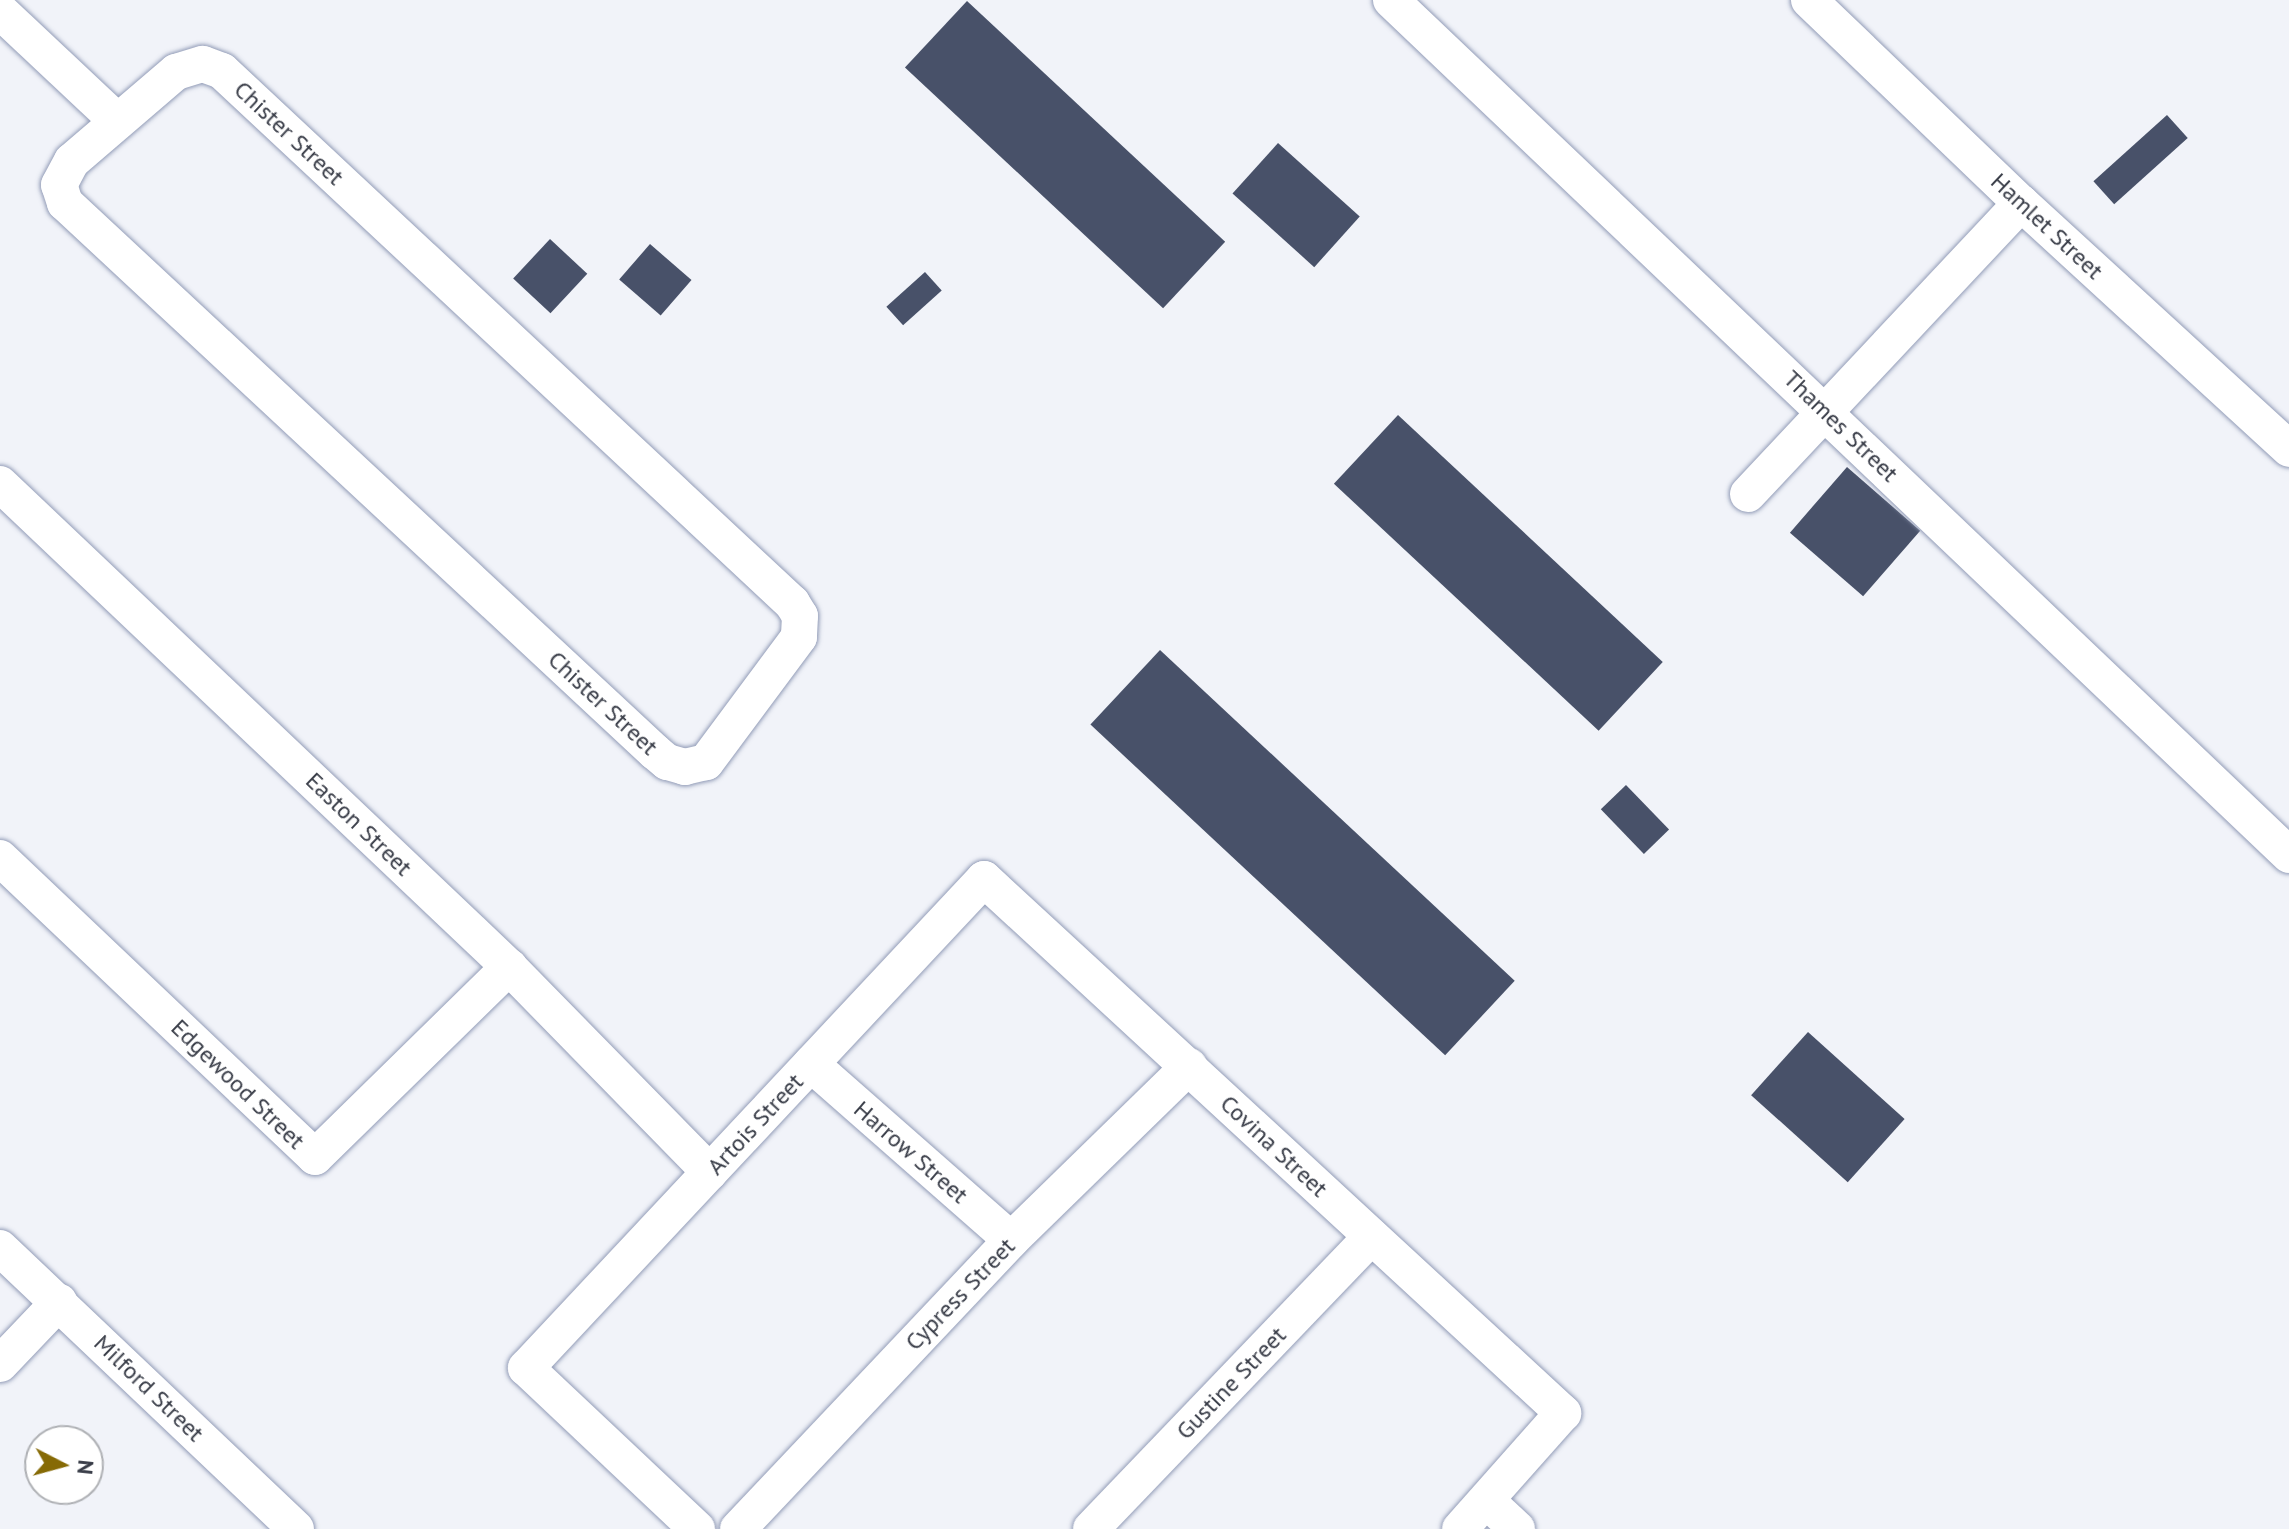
<!DOCTYPE html>
<style>
body{margin:0}
#map{position:relative;width:2289px;height:1529px;overflow:hidden;background:#f1f3f9;font-family:"PT Sans",sans-serif}
div>[style]{position:absolute}
[style*='--x']{left:calc(var(--x)*1px);top:calc(var(--y)*1px);width:calc(var(--w)*1px);rotate:calc(var(--a)*1deg)}
.building>*{inset:0;background:#485169;transform-origin:0 0}
.roads{filter:drop-shadow(0 0 2px #929cb7) drop-shadow(0 0 2px #929cb7)}
.street>*{height:36px;margin:-18px;padding:0 18px;transform-origin:18px;border-radius:18px;background:#fff}
span{translate:-50% -50%;white-space:nowrap;text-align:center;line-height:1.15;-webkit-text-stroke:8px #fff;paint-order:stroke}
.street-label{font-size:24px;color:#383c47}
.north{position:absolute;left:24px;top:1425px;width:80px;height:80px;box-sizing:border-box;background:#fff;border:2px solid #afb1b5;border-radius:50%;rotate:96deg;font-size:22px;font-weight:700;line-height:32px;text-align:center;color:#383c47}
.north::after{content:'';display:block;margin:auto;width:28px;height:36px;background:#866a05;clip-path:polygon(50% 0,100% 100%,50% 72%,0 100%)}
</style>
<div id="map">
<div class="building">
<i style="left:967px;top:1px;width:353px;height:91px;rotate:43deg"></i>
<i style="left:2167px;top:115px;width:31px;height:99px;rotate:48deg"></i>
<i style="left:1278px;top:143px;width:110px;height:68px;rotate:42deg"></i>
<i style="left:550px;top:239px;width:51px;height:54px;rotate:43deg"></i>
<i style="left:650px;top:244px;width:55px;height:47px;rotate:41deg"></i>
<i style="left:925px;top:272px;width:25px;height:52px;rotate:48deg"></i>
<i style="left:1398px;top:415px;width:362px;height:94px;rotate:43deg"></i>
<i style="left:1847px;top:467px;width:97px;height:87px;rotate:41deg"></i>
<i style="left:1160px;top:650px;width:485px;height:102px;rotate:43deg"></i>
<i style="left:1626px;top:785px;width:62px;height:35px;rotate:46deg"></i>
<i style="left:1808px;top:1032px;width:130px;height:85px;rotate:42deg"></i>
</div>
<div class="roads">
<div class="street">
<i style="--x:1391;--y:0;--w:1240;--a:43.59"></i>
<i style="--x:1809;--y:0;--w:294;--a:43.8"></i>
<i style="--x:2021;--y:203;--w:364;--a:42.5"></i>
<i style="--x:0;--y:11;--w:161;--a:43.2"></i>
<i style="--x:203;--y:64;--w:20;--a:20"></i>
<i style="--x:222;--y:71;--w:780;--a:43.03"></i>
<i style="--x:792;--y:603;--w:15;--a:58"></i>
<i style="--x:800;--y:616;--w:21;--a:93"></i>
<i style="--x:799;--y:637;--w:156;--a:126.6"></i>
<i style="--x:706;--y:762;--w:22;--a:167"></i>
<i style="--x:685;--y:767;--w:19;--a:-164"></i>
<i style="--x:667;--y:762;--w:16;--a:-140"></i>
<i style="--x:655;--y:752;--w:806;--a:-137.06"></i>
<i style="--x:65;--y:203;--w:19;--a:-108"></i>
<i style="--x:59;--y:185;--w:27;--a:-62"></i>
<i style="--x:72;--y:161;--w:137;--a:-40.6"></i>
<i style="--x:176;--y:72;--w:28;--a:-17"></i>
<i style="--x:0;--y:484;--w:702;--a:43.5"></i>
<i style="--x:509;--y:967;--w:287;--a:45.6"></i>
<i style="--x:1748;--y:494;--w:399;--a:-46.8"></i>
<i style="--x:0;--y:858;--w:434;--a:43.5"></i>
<i style="--x:315;--y:1157;--w:272;--a:-44.4"></i>
<i style="--x:811;--y:1064;--w:266;--a:41.3"></i>
<i style="--x:0;--y:1248;--w:408;--a:43.5"></i>
<i style="--x:0;--y:1364;--w:86;--a:-46.4"></i>
<i style="--x:1487;--y:1501;--w:41;--a:43"></i>
<i style="--x:697;--y:1529;--w:235;--a:-136.7"></i>
<i style="--x:526;--y:1368;--w:670;--a:-46.87"></i>
<i style="--x:984;--y:879;--w:788;--a:42.68"></i>
<i style="--x:1563;--y:1413;--w:155;--a:131.6"></i>
<i style="--x:738;--y:1529;--w:398;--a:-46.6"></i>
<i style="--x:1011;--y:1240;--w:249;--a:-44.3"></i>
<i style="--x:1091;--y:1529;--w:405;--a:-46.2"></i>
</div>
</div>
<div class="street-label">
<span style="left:289px;top:133px;rotate:43deg">Chister Street</span>
<span style="left:2047px;top:226px;rotate:43deg">Hamlet Street</span>
<span style="left:1841px;top:426px;rotate:44deg">Thames Street</span>
<span style="left:603px;top:703px;rotate:43deg">Chister Street</span>
<span style="left:359px;top:824px;rotate:44deg">Easton Street</span>
<span style="left:238px;top:1084px;rotate:44deg">Edgewood Street</span>
<span style="left:755px;top:1124px;rotate:-47deg">Artois Street</span>
<span style="left:1274px;top:1146px;rotate:43deg">Covina Street</span>
<span style="left:911px;top:1152px;rotate:41deg">Harrow Street</span>
<span style="left:960px;top:1294px;rotate:-46deg">Cypress Street</span>
<span style="left:1231px;top:1383px;rotate:-46deg">Gustine Street</span>
<span style="left:149px;top:1388px;rotate:44deg">Milford Street</span>
</div>
<div class="north">N</div>
</div>
